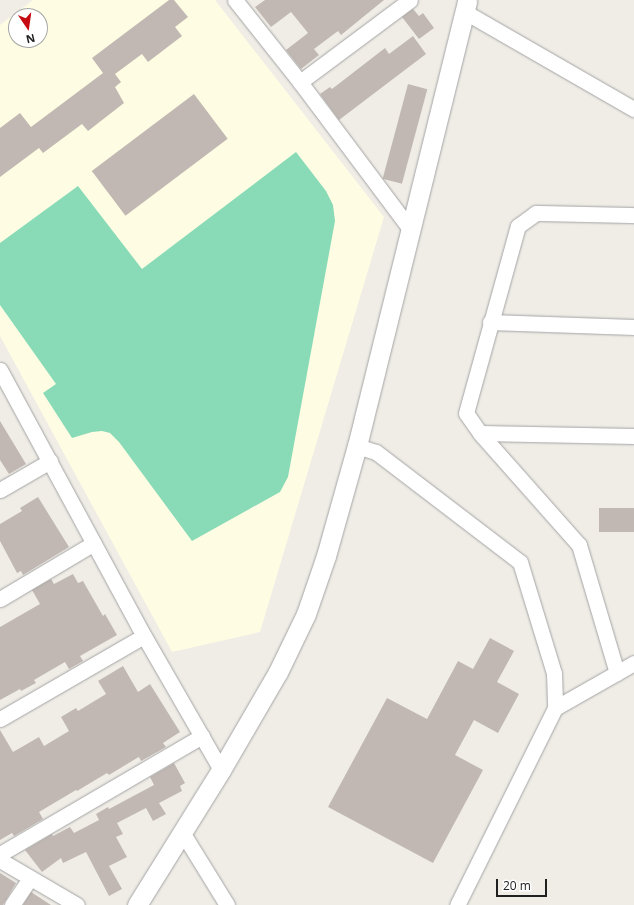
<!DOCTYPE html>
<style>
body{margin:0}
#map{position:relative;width:634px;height:905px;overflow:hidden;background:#f0ede7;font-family:"Open Sans",sans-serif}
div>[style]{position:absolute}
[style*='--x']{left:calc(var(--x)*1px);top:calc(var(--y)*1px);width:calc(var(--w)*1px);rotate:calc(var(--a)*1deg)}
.education>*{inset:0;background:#fefce2}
.pitch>*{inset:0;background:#89dbb8}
.building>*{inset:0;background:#c1b8b3;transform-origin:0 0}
.roads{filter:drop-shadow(0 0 1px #a4a4a4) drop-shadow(0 0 1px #a4a4a4)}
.minor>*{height:15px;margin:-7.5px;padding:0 7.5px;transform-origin:7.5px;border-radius:7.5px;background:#fff}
.tertiary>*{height:19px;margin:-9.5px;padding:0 9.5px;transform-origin:9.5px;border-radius:9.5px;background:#fff}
span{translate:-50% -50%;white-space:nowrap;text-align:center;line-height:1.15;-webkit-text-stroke:3.5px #fff;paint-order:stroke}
.north{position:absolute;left:8px;top:8px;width:40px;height:40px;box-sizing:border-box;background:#fff;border:1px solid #a6a6a6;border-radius:50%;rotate:167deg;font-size:11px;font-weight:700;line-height:16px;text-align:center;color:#202020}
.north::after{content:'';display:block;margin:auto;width:14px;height:18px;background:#c60a12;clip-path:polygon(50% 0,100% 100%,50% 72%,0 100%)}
.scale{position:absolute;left:496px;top:879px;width:51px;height:18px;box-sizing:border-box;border:2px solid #202020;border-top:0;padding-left:5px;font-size:12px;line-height:14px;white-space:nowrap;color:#202020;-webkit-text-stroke:3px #fff;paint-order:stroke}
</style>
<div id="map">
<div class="education">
<i style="clip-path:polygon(evenodd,33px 0,215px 0,384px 217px,260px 632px,172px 652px,0 336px,0 25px,33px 0,16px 16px,40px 16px,40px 40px,16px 40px,16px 16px)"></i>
</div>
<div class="pitch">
<i style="clip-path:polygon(296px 152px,326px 191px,333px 205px,335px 221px,288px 477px,280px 492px,192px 541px,119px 442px,110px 433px,102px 431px,92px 432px,72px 438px,43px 393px,56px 384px,0 305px,0 243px,78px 186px,142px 269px)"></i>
</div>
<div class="building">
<i style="clip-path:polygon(169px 0,174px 0,188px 17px,175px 27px,182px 36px,148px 62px,142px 54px,115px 74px,121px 82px,115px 87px,124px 103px,88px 131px,82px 124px,43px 153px,39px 148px,0 177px,0 128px,20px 113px,31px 127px,103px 73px,92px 58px)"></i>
<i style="clip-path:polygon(265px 0,384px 0,341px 35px,338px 31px,314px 49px,319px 55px,301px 69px,286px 50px,308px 33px,291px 12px,271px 27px,255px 7px)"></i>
<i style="clip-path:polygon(413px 9px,419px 16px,423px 13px,434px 28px,419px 39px,402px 17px)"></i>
<i style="clip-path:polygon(413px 36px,426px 54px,339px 120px,320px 94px,330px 87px,332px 89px,385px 48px,389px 54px)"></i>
<i style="left:408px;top:84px;width:20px;height:98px;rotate:15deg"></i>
<i style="left:194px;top:94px;width:56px;height:128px;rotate:53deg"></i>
<i style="clip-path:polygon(0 421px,26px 464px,9px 474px,0 460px)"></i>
<i style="clip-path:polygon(38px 497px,69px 547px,23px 575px,21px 571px,17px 573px,0 541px,0 524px,22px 511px,20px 508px)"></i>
<i style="left:634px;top:508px;width:24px;height:35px;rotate:90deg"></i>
<i style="clip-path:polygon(73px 574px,78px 583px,83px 581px,103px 616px,105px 614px,117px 635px,80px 656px,83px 661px,69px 669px,65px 662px,34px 680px,36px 683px,21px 691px,20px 689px,0 700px,0 627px,40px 604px,32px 590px,51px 579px,54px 584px)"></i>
<i style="clip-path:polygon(490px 638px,514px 651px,497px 682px,519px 694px,498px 733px,474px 720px,455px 755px,483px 770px,433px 863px,328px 807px,387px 698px,427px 719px,458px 661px,473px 669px)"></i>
<i style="clip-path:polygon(123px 666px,138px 692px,150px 684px,180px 732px,163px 743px,166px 747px,141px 761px,139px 757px,137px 758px,109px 775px,107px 773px,77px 791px,76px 790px,39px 812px,43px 819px,14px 836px,12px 833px,0 840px,0 730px,13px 752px,39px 737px,44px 746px,69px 731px,61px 717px,76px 708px,78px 711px,106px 694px,98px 681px)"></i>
<i style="clip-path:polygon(174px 763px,185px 783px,180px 786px,182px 791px,159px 803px,166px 814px,153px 821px,146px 808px,117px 823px,123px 834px,116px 837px,127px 857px,109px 866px,122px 889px,109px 896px,86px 852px,63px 863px,61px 858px,42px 872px,25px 850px,52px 834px,53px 836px,70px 827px,74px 833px,99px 820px,96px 814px,108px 807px,109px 809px,154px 785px,150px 777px)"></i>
<i style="clip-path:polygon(0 873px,16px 883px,3px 905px,0 905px)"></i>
<i style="clip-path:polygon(31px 892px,51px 905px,23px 905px)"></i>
</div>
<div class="roads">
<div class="minor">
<i style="--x:235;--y:0;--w:105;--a:51.6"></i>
<i style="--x:300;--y:82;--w:184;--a:53.2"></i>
<i style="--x:465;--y:12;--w:195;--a:29.9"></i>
<i style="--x:300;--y:82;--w:137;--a:-36.7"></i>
<i style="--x:490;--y:322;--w:144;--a:2"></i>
<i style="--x:0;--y:370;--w:302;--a:61.6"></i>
<i style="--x:144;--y:636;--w:155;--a:60.1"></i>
<i style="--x:480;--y:433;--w:154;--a:1.1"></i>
<i style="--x:357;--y:446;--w:20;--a:18"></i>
<i style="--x:376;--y:452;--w:181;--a:37.4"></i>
<i style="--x:520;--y:562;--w:116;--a:73"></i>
<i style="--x:554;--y:673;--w:35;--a:88"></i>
<i style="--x:555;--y:708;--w:220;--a:116.4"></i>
<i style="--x:0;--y:490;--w:58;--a:-30.1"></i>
<i style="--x:0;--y:599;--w:109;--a:-30.8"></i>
<i style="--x:617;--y:673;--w:134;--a:-106.5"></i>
<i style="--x:579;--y:545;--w:149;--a:-131.5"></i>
<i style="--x:480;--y:433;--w:24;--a:-125"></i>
<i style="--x:466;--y:413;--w:194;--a:-74.5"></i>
<i style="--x:518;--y:226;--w:22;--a:-36"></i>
<i style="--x:536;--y:213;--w:98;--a:1.2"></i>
<i style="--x:555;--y:708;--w:91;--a:-29.7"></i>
<i style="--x:0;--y:719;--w:166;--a:-30"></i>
<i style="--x:182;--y:832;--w:86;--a:58.3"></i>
<i style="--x:0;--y:854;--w:234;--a:-30.3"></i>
<i style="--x:0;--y:860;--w:89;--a:30.3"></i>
<i style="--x:12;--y:905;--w:32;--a:-56"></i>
</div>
<div class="tertiary">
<i style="--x:137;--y:905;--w:159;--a:-58.1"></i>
<i style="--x:221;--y:770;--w:113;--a:-59.8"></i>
<i style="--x:278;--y:672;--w:64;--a:-64.2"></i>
<i style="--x:306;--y:614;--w:61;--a:-71"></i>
<i style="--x:326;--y:556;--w:114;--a:-74.3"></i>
<i style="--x:357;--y:446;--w:459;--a:-76.1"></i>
</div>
</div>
<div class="north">N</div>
<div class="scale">20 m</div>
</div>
